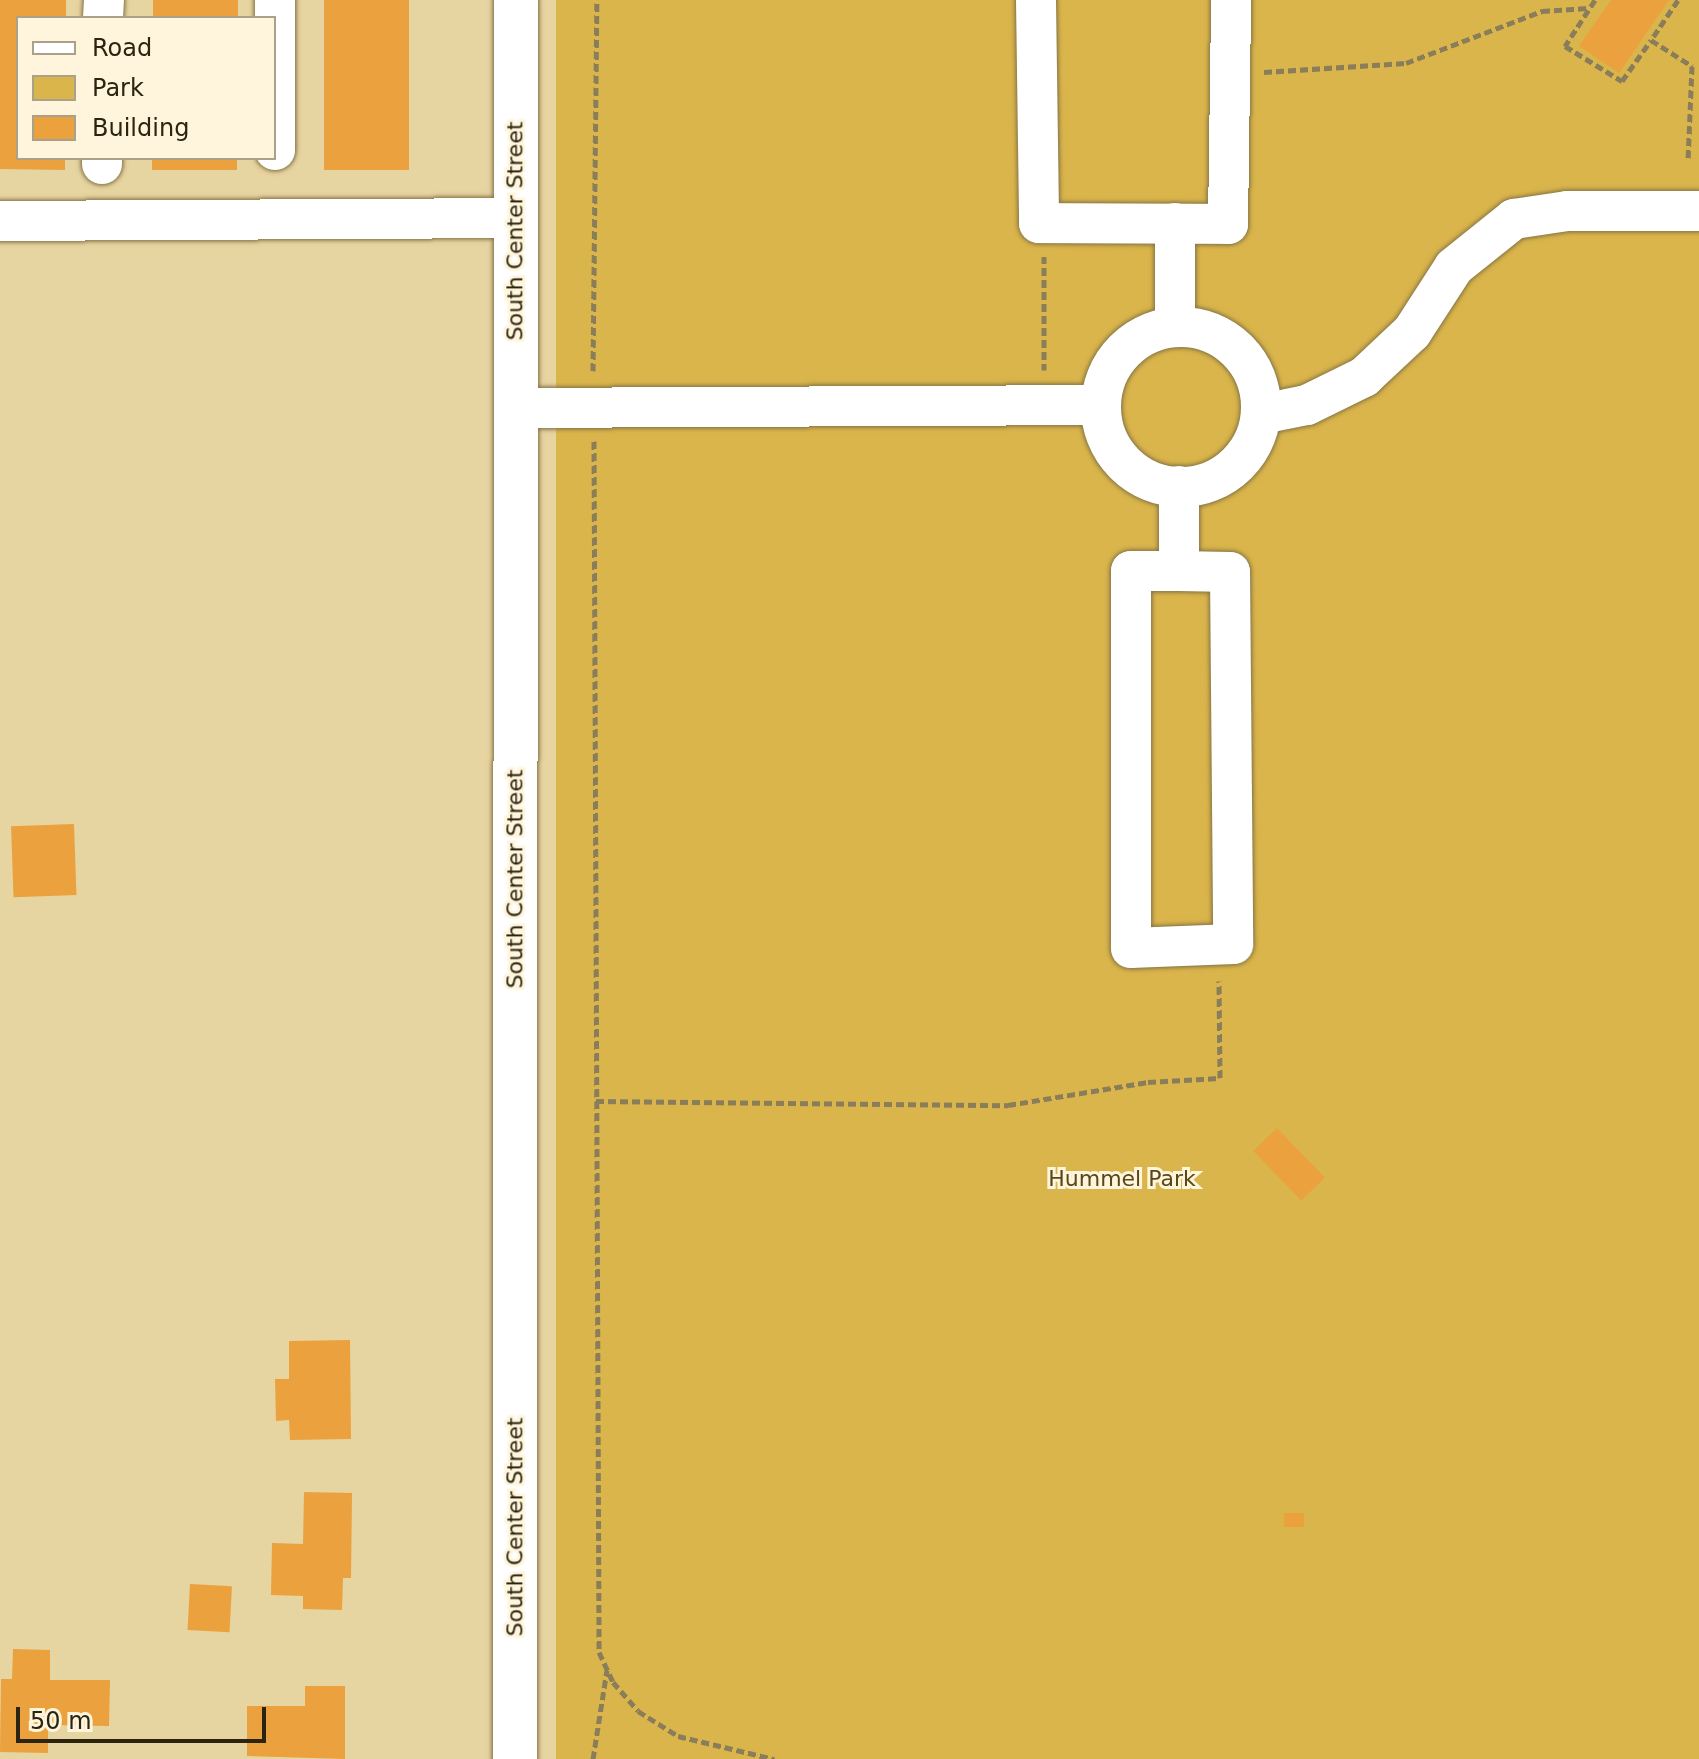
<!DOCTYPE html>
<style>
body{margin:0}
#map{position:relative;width:1699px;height:1759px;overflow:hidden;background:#e6d4a1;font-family:"DejaVu Sans",sans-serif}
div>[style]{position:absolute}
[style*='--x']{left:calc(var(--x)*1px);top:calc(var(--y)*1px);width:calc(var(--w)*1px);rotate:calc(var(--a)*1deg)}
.green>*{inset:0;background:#dab54b;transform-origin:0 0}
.building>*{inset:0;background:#eba13e;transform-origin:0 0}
.path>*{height:5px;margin-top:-2.5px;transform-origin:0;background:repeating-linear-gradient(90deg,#8a7e5a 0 8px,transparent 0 12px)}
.roads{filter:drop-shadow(0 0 2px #867545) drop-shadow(0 0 2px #867545)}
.minor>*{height:40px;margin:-20px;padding:0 20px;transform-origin:20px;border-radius:20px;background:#fff}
.minor>.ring{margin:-20px;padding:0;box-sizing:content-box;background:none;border:40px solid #fff;border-radius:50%}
.major>*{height:44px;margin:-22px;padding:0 22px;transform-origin:22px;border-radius:22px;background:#fff}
span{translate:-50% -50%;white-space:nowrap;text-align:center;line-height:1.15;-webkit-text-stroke:6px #fff5dc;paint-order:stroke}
.street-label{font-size:22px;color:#2b2410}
.park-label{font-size:22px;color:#584818}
.legend{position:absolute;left:16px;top:16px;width:260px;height:144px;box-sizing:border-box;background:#fff5dc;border:2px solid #aaa18a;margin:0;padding:10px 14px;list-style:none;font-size:24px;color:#2b2410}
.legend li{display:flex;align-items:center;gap:16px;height:40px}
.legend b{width:40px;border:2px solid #aaa18a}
.scale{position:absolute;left:16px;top:1707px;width:250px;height:36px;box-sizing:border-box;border:4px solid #2b2410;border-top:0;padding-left:10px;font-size:24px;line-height:28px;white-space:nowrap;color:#2b2410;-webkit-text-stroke:6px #fff5dc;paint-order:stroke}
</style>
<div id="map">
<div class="green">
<i style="left:556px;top:0;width:1143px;height:1759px"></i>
</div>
<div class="building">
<i style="clip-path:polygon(0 0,66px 0,66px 18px,18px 18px,18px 158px,65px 158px,65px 170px,0 169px)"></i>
<i style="left:153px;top:0;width:85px;height:18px"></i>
<i style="left:324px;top:0;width:85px;height:170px"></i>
<i style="clip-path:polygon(1611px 0,1669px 0,1619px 73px,1579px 46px)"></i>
<i style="left:152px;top:158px;width:85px;height:12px"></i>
<i style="left:74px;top:824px;width:71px;height:63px;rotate:88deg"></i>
<i style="left:1277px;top:1128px;width:69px;height:33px;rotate:46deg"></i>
<i style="clip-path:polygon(350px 1340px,351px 1439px,290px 1440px,289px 1420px,276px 1421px,275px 1379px,289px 1379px,289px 1341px)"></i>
<i style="clip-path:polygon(304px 1492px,352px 1493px,351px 1578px,343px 1578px,342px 1610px,303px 1609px,303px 1596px,271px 1595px,272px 1543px,303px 1544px)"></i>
<i style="left:1304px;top:1513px;width:14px;height:20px;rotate:90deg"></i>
<i style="left:190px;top:1584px;width:42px;height:46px;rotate:3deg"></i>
<i style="clip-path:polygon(13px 1649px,50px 1650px,50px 1680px,110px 1680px,109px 1726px,48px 1725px,48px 1753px,0 1752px,1px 1679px,12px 1679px)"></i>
<i style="clip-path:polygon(305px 1686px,345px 1686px,345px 1759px,247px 1756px,247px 1706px,305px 1706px)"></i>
</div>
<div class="path">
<i style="--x:1595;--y:0;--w:55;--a:123.1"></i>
<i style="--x:1565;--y:46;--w:67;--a:31.6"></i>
<i style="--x:1622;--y:81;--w:50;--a:-54.7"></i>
<i style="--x:1678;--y:0;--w:48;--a:124"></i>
<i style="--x:1651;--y:40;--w:49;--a:32.4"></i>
<i style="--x:1692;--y:66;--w:95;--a:92.4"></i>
<i style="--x:1264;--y:72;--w:142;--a:-3.6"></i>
<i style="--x:1406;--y:63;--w:146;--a:-20.9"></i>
<i style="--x:1542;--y:11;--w:46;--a:-3.7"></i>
<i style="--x:1044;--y:256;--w:114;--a:90"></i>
<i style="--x:593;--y:371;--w:371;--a:-89.4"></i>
<i style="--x:594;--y:441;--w:1211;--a:89.76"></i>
<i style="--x:599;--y:1652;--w:33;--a:65"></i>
<i style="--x:613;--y:1682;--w:38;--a:49"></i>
<i style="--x:638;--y:1711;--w:47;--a:32"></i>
<i style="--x:678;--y:1736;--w:99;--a:13.5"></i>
<i style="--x:596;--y:1101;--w:412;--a:0.6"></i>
<i style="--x:1008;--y:1105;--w:142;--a:-9.3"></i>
<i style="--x:1148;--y:1082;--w:72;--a:-3.2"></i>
<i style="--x:1220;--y:1078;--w:97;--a:-90.6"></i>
<i style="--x:593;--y:1759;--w:90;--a:-81.1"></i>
</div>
<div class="roads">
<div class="minor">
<i style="--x:1036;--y:0;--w:223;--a:89.2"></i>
<i style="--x:1039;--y:223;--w:189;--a:0.3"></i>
<i style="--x:1228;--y:224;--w:224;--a:-89.2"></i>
<i style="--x:103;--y:18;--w:18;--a:-87"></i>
<i style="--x:275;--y:150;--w:150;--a:-90"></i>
<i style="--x:102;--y:164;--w:6;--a:-90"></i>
<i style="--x:0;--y:221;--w:515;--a:-0.33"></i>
<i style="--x:1175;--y:326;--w:103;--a:-90"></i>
<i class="ring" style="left:1101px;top:327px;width:120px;height:120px"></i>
<i style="--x:515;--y:408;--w:585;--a:-0.29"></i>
<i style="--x:1262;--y:414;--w:46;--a:-11.3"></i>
<i style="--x:1307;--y:405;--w:64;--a:-26.2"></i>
<i style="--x:1364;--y:377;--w:66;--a:-43.2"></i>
<i style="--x:1412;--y:332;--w:77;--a:-57.1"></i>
<i style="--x:1454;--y:267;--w:77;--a:-38.7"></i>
<i style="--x:1514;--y:219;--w:54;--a:-8.6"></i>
<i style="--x:1567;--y:211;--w:132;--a:0"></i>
<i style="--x:1179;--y:486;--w:85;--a:90"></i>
<i style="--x:1179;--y:571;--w:51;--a:1.1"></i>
<i style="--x:1230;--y:572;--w:372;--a:89.5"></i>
<i style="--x:1233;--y:944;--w:102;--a:177.8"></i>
<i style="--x:1131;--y:948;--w:377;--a:-90"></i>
<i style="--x:1131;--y:571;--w:48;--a:0"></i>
</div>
<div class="major">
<i style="--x:515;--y:1759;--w:1759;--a:-89.97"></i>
</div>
</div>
<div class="street-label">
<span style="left:515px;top:231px;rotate:-90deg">South Center Street</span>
<span style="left:515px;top:879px;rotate:-90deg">South Center Street</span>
<span style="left:515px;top:1527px;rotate:-90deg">South Center Street</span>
</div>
<div class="park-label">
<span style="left:1122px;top:1179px">Hummel Park</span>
</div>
<ul class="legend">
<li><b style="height:10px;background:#fff"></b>Road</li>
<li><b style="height:22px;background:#dab54b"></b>Park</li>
<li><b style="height:22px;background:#eba13e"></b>Building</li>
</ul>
<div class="scale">50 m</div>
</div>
